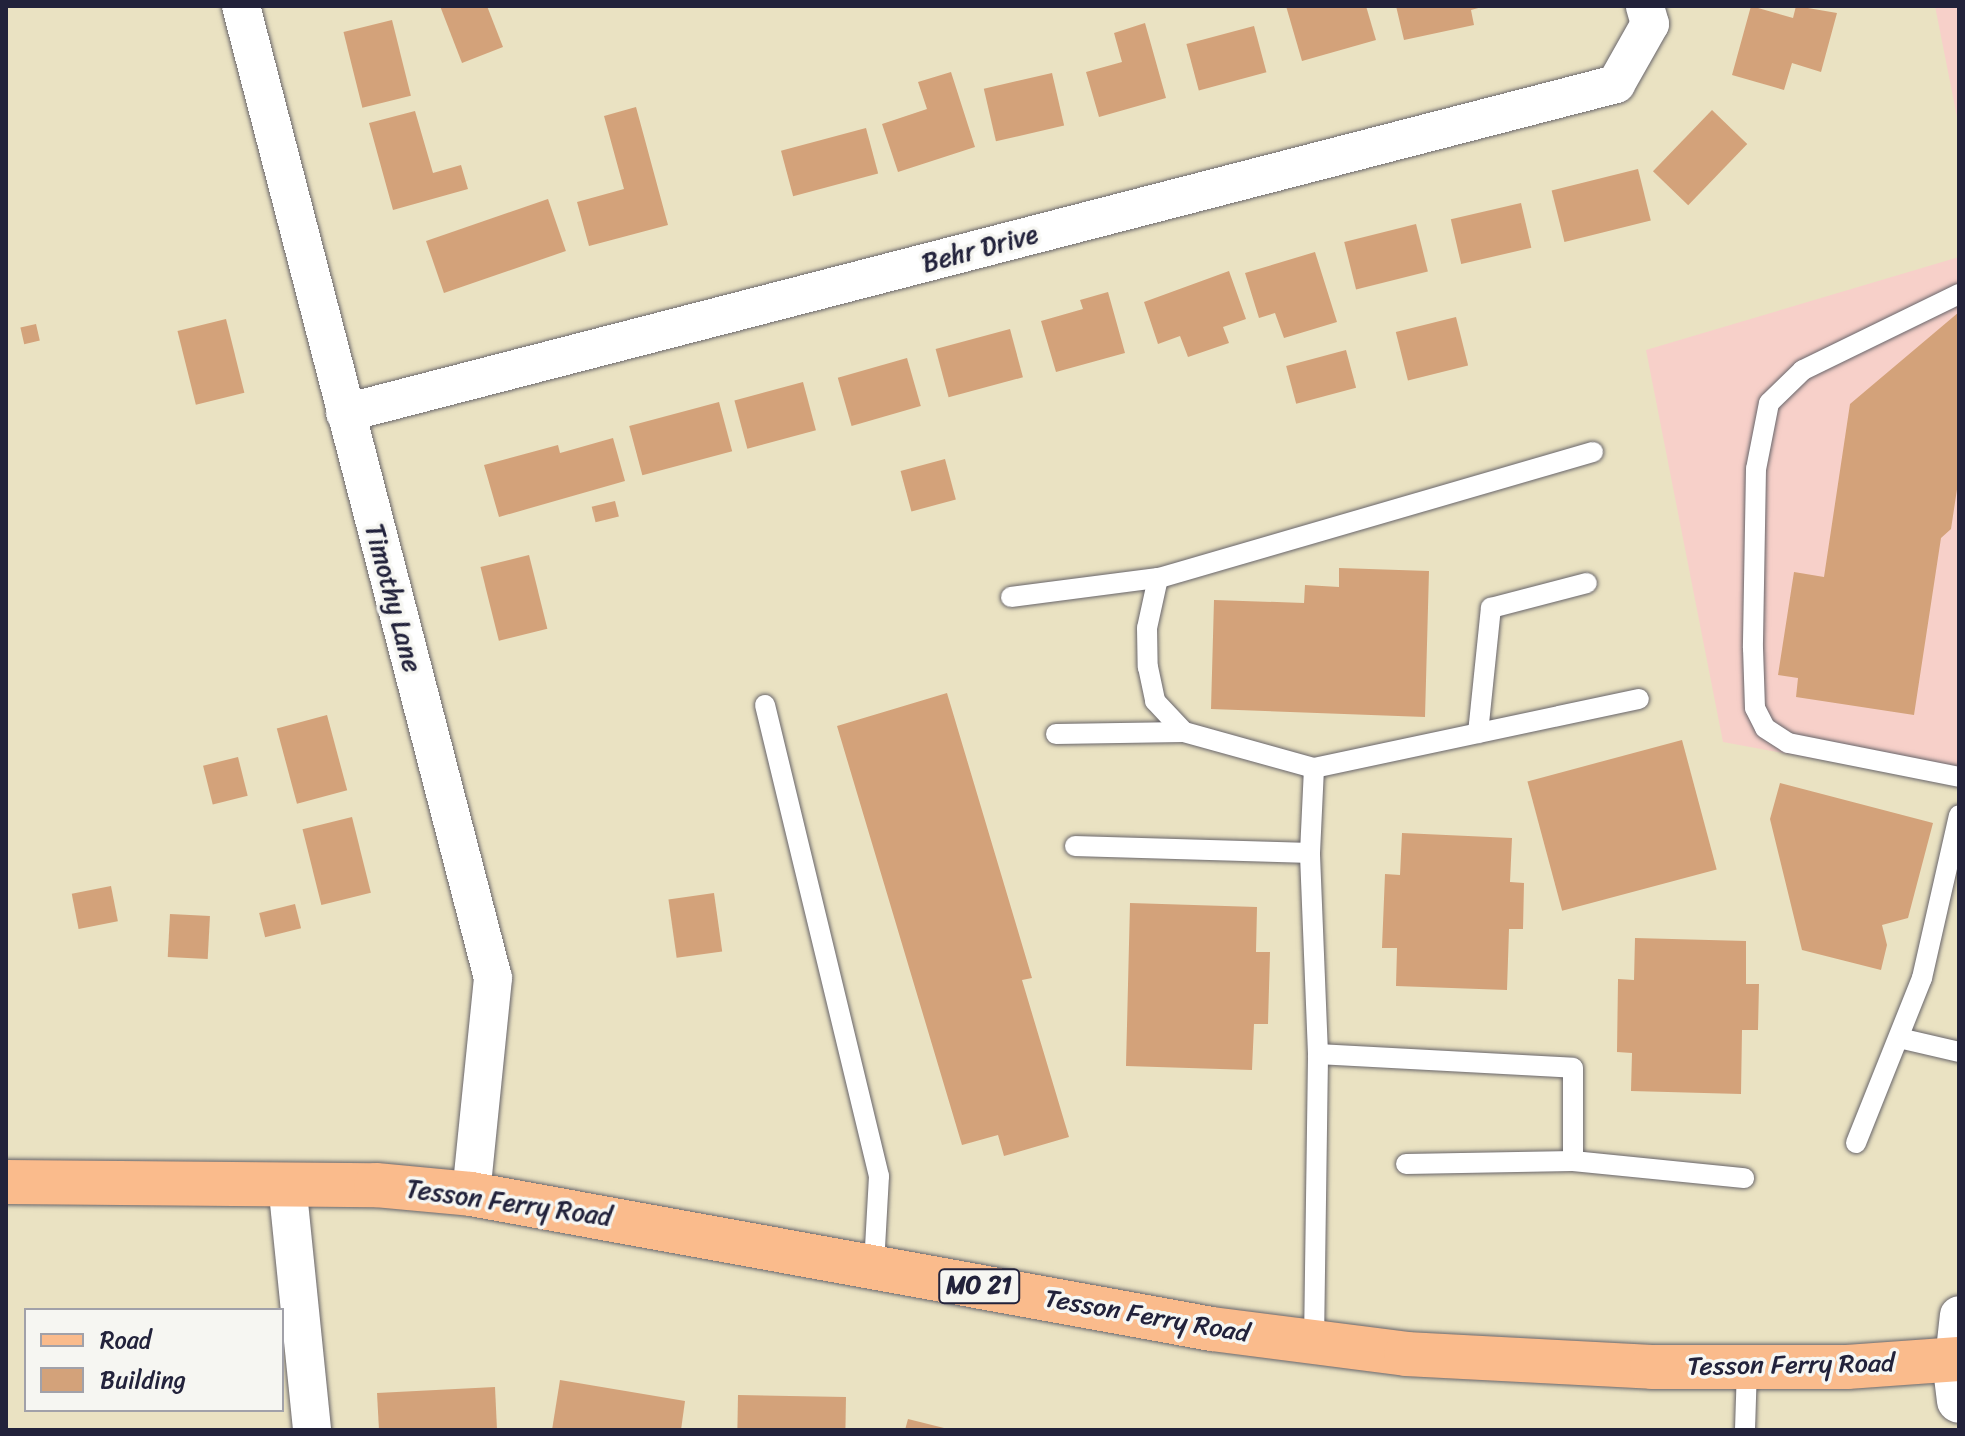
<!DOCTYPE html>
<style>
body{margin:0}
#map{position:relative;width:1965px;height:1436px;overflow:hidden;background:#eae2c2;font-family:Sriracha,sans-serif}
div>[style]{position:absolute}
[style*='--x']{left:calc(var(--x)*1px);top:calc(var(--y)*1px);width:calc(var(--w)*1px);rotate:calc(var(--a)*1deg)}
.built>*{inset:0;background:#f7d0c9}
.building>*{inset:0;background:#d3a27a;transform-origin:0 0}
.roads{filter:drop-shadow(0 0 2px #68656a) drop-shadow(0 0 2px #68656a)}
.service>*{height:20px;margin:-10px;padding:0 10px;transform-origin:10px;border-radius:10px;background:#fff}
.minor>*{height:38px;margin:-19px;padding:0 19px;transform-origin:19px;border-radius:19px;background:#fff}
.tertiary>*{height:44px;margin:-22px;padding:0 22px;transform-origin:22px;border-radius:22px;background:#fff}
.primary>*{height:44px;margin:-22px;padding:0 22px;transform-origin:22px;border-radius:22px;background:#fabb8c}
span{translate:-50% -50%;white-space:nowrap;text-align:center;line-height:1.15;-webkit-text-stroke:7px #f6f6f2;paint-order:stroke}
.shield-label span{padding:2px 6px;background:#f6f6f2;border:2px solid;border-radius:6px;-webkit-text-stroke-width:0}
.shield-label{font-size:24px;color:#22223b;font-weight:700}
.street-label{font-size:26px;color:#22223b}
.frame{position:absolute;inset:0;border:8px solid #22223b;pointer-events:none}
.legend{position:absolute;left:24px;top:1308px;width:260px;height:104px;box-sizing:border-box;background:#f6f6f2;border:2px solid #a1a1a9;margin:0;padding:10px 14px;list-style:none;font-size:24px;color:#22223b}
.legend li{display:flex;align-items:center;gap:16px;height:40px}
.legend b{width:40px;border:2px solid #a1a1a9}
</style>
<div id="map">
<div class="built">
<i style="clip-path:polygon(1935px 6px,1959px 6px,1959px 127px)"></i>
<i style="clip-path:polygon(1959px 257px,1959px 785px,1723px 742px,1646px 350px)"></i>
</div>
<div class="building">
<i style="clip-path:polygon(440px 6px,487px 6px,503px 47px,462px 63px)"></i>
<i style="clip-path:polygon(1286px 6px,1366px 6px,1376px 40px,1302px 61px)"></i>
<i style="clip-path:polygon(1396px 6px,1482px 6px,1482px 7px,1471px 10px,1474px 25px,1404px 40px)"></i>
<i style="clip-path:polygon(1751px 6px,1793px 18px,1796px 6px,1837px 13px,1821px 72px,1792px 63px,1784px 90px,1732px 75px)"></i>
<i style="left:392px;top:20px;width:78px;height:50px;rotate:76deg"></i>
<i style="clip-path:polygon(1145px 23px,1166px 98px,1099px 117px,1086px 72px,1122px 62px,1114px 33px)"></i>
<i style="left:1254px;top:26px;width:48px;height:70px;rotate:75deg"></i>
<i style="clip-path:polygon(951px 72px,975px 147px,898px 172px,882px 124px,927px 109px,918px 82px)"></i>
<i style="left:1052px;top:73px;width:54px;height:70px;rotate:77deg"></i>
<i style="clip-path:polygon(636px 107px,668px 225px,589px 246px,577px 202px,624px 189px,604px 116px)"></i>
<i style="left:1712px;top:110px;width:49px;height:85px;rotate:44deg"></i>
<i style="clip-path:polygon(415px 111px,433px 173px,461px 165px,468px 189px,393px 210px,369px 123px)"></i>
<i style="left:866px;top:128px;width:47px;height:88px;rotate:75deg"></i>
<i style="left:1638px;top:169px;width:53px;height:89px;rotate:76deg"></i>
<i style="left:548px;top:199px;width:55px;height:129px;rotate:71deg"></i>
<i style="left:1521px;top:203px;width:46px;height:72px;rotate:77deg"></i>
<i style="left:1416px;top:224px;width:49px;height:74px;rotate:76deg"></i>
<i style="clip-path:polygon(1315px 252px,1337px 322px,1284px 338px,1275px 313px,1259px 318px,1245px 273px)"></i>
<i style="clip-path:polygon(1229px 271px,1246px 319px,1223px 327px,1229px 343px,1188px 357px,1180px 336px,1158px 344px,1144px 302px)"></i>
<i style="clip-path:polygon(1108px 292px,1125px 353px,1056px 372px,1041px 321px,1083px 309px,1080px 300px)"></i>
<i style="clip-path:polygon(1959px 312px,1959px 476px,1951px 529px,1941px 538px,1914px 715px,1796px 697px,1798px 678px,1778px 675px,1794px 572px,1824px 577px,1850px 404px)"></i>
<i style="left:1456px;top:317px;width:50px;height:62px;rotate:76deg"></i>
<i style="left:226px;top:319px;width:76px;height:50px;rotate:76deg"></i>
<i style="left:36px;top:324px;width:17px;height:16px;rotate:77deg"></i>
<i style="left:1010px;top:329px;width:50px;height:77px;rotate:75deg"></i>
<i style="left:1346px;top:350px;width:39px;height:62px;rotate:75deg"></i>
<i style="left:907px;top:358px;width:50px;height:72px;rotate:74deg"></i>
<i style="left:803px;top:382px;width:50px;height:71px;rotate:75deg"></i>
<i style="left:719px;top:402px;width:51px;height:93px;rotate:75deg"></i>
<i style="clip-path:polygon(613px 438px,625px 481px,499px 517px,484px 465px,558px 445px,560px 453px)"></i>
<i style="left:945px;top:459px;width:42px;height:46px;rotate:75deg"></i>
<i style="left:615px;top:501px;width:16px;height:24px;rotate:76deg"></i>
<i style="left:529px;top:555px;width:76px;height:50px;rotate:76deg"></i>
<i style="clip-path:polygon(1339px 568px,1429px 571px,1425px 717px,1211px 709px,1214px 600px,1304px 603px,1305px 585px,1339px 587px)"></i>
<i style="clip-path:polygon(947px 693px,1032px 978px,1022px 980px,1069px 1137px,1004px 1156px,998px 1135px,962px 1145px,837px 726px)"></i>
<i style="left:327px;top:715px;width:78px;height:52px;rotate:75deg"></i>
<i style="left:1682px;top:740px;width:134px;height:160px;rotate:75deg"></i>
<i style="left:238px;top:757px;width:40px;height:36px;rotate:76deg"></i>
<i style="clip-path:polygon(1780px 783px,1933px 823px,1908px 918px,1882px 925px,1887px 945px,1881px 970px,1802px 950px,1770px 819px)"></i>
<i style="left:352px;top:817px;width:78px;height:51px;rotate:76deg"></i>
<i style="clip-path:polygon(1402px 833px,1512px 838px,1510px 882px,1524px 883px,1523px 929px,1509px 929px,1507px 990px,1396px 986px,1397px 948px,1382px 948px,1385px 874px,1400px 875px)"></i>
<i style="left:111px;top:886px;width:36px;height:40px;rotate:79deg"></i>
<i style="left:714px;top:893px;width:59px;height:46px;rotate:82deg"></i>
<i style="clip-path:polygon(1130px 903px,1257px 907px,1256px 952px,1270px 952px,1268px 1024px,1254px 1024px,1252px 1070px,1126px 1066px)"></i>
<i style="left:295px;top:904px;width:25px;height:37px;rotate:76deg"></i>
<i style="left:170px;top:914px;width:40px;height:43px;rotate:3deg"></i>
<i style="clip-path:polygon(1635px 938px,1746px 941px,1746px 984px,1759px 984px,1758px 1030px,1742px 1030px,1741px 1094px,1631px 1091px,1632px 1053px,1617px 1052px,1618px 979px,1634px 980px)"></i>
<i style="clip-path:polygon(560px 1380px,685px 1401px,681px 1430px,552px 1430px)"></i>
<i style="clip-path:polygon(495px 1387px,497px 1430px,379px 1430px,377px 1393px)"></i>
<i style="left:738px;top:1395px;width:108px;height:35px;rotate:1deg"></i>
<i style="clip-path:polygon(908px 1419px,948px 1429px,948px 1430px,905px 1430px)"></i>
</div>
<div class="roads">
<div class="service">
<i style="--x:1959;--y:294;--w:174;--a:154"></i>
<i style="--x:1803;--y:370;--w:47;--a:135.9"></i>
<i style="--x:1769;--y:403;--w:67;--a:101.1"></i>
<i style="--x:1756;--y:469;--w:179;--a:91"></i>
<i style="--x:1753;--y:648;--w:60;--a:88.1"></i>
<i style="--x:1755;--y:708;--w:22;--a:63"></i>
<i style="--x:1765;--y:728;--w:27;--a:33"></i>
<i style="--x:1788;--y:743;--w:174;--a:11.2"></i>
<i style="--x:1593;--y:452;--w:453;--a:163.8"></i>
<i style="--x:1158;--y:578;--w:51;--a:102.4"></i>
<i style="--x:1147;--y:628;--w:39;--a:89"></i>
<i style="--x:1148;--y:667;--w:35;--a:78"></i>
<i style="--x:1155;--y:701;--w:42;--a:46.9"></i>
<i style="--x:1184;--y:732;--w:135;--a:15.5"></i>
<i style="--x:1314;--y:768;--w:332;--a:-12"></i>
<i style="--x:1011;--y:597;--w:148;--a:-7.4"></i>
<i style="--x:765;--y:705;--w:485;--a:76.4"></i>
<i style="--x:879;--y:1176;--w:90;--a:93.2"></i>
<i style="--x:1478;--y:733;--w:126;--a:-84.1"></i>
<i style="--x:1491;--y:608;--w:99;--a:-14.6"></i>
<i style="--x:1056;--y:734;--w:128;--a:-0.9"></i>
<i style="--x:1075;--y:846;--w:235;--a:1.7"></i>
<i style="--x:1899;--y:1038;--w:62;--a:13.1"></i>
<i style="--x:1318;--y:1054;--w:255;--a:3.1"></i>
<i style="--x:1573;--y:1068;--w:93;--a:90"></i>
<i style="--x:1573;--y:1161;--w:167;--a:179"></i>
<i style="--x:1856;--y:1143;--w:178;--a:-68.2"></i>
<i style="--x:1922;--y:978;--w:167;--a:-77.2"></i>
<i style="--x:1573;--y:1161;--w:172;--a:5.7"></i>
<i style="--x:1314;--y:1343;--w:289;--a:-89.2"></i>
<i style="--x:1318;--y:1054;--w:201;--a:-92.3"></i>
<i style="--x:1310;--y:853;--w:85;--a:-87.3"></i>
<i style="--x:1745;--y:1430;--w:63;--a:-88.2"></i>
</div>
<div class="minor">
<i style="--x:241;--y:6;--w:1004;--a:75.47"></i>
<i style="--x:493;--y:978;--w:217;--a:95.8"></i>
<i style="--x:345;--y:413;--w:1313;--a:-14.51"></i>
<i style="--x:1616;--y:84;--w:69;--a:-60.5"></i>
<i style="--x:1650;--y:24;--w:19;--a:-106"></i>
<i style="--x:287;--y:1183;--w:248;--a:84.2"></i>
<i style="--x:1954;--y:1360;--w:45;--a:-83.7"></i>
</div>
<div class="tertiary">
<i style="--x:1954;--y:1360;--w:41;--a:83"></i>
</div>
<div class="primary">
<i style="--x:6;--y:1182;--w:370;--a:0.5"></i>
<i style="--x:376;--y:1185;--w:95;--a:5.4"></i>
<i style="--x:471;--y:1194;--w:753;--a:10.33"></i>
<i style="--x:1212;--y:1329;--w:196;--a:7.3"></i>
<i style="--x:1406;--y:1354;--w:246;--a:3"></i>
<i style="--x:1652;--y:1367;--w:195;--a:0"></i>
<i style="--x:1847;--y:1367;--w:112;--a:-4.1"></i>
</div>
</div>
<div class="shield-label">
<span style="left:979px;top:1286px">MO 21</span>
</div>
<div class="street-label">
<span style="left:980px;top:249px;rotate:-15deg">Behr Drive</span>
<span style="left:393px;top:598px;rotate:75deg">Timothy Lane</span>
<span style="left:509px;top:1203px;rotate:8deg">Tesson Ferry Road</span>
<span style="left:1147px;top:1316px;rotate:10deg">Tesson Ferry Road</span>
<span style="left:1791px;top:1365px;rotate:-1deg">Tesson Ferry Road</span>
</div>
<div class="frame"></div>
<ul class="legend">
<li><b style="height:10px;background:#fabb8c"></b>Road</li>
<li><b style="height:22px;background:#d3a27a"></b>Building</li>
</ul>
</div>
